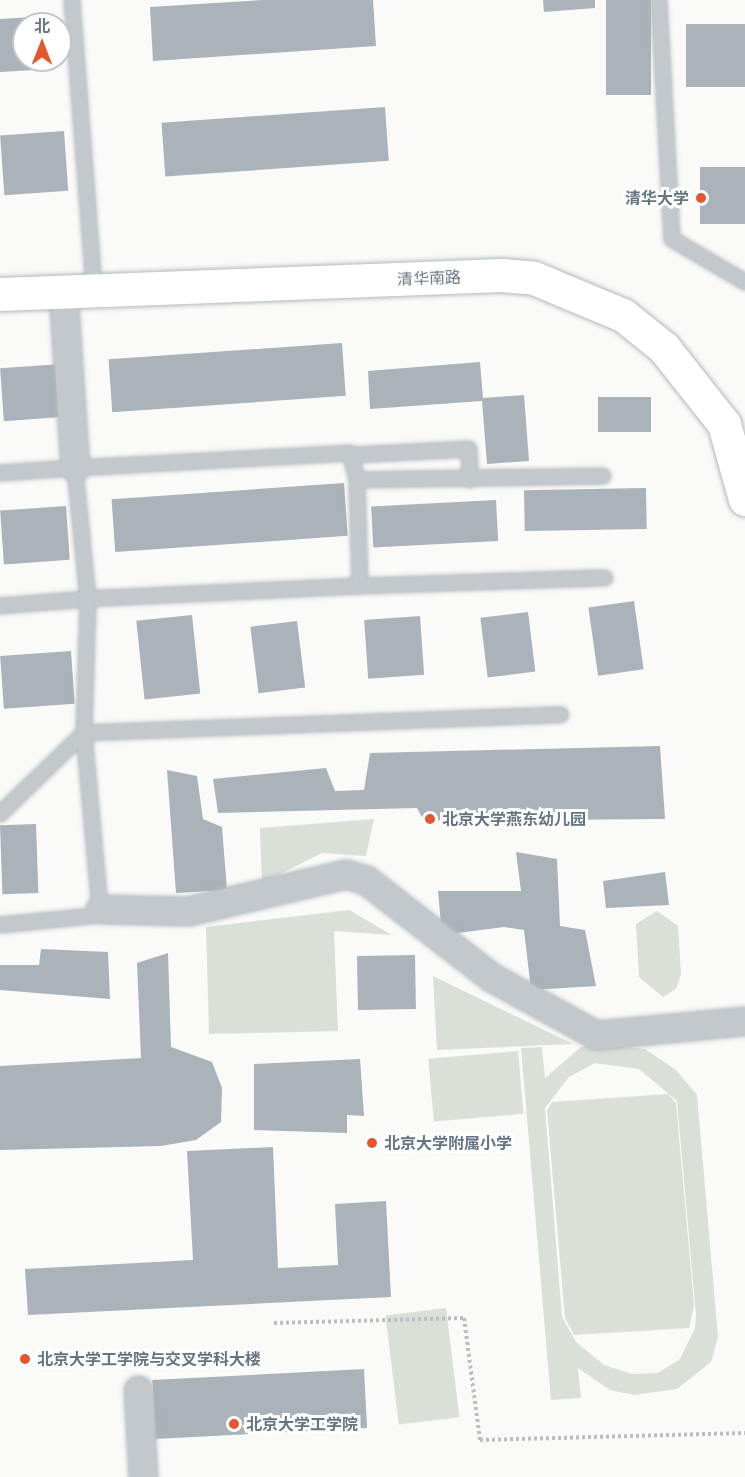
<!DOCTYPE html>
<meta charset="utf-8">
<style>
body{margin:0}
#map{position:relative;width:745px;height:1477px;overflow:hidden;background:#fafaf8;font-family:Commissioner,"Noto Sans SC",sans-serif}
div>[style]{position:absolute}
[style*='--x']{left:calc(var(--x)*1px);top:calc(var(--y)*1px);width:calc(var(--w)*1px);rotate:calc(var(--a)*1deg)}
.green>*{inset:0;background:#dadfd7;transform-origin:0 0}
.building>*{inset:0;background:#aab3b9;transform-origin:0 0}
.path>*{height:4px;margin-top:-2px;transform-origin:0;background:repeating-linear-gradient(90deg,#bbbfc2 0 3px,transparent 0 6px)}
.roads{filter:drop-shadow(0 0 2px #b3babf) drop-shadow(0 0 2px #b3babf)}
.lane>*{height:14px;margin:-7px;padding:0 7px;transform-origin:7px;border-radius:7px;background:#c3c8cc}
.street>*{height:27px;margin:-13.5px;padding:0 13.5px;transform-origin:13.5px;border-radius:13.5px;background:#c3c8cc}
.secondary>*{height:33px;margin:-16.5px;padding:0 16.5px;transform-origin:16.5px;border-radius:16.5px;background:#fff}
.dots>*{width:16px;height:16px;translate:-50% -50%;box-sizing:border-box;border:3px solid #fff;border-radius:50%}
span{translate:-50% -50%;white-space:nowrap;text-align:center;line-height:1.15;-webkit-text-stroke:6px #fff;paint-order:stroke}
.poi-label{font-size:16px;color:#657683;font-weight:700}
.right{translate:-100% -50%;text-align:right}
.left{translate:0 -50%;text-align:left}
.street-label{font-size:16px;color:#657683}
.north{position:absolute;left:12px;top:12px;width:60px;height:60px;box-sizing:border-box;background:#fff;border:2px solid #c1c8cd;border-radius:50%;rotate:0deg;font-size:16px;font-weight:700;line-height:24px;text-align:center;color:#657683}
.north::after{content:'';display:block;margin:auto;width:21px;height:27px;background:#e4572e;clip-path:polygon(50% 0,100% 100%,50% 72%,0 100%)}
</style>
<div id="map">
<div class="green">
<i style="clip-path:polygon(374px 819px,366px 856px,322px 853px,262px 883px,260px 828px)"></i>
<i style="clip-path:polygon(349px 910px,392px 935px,334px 931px,338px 1031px,209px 1034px,206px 927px)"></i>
<i style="clip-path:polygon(657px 911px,678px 926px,681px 974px,676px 989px,663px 997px,639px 977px,636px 924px)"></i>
<i style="clip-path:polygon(433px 976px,573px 1044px,437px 1050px)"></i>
<i style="clip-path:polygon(evenodd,595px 1044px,645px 1049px,676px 1070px,697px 1095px,718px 1337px,711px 1362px,677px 1389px,634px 1395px,610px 1390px,578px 1368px,581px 1398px,551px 1400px,521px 1048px,542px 1047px,545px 1078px,581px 1047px,595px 1044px,595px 1063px,639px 1069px,677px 1101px,696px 1315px,695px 1328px,680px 1359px,658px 1373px,632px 1374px,604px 1365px,576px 1342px,562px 1317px,545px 1108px,569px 1077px,595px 1063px)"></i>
<i style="left:518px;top:1051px;width:63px;height:90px;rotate:85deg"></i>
<i style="clip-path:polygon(668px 1094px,676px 1103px,694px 1305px,689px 1328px,574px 1335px,565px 1318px,547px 1110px,552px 1102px)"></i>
<i style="left:446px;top:1308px;width:110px;height:61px;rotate:83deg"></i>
</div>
<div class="building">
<i style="clip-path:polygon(263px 0,373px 0,376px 46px,153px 61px,150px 7px)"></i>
<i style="clip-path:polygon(543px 0,595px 0,595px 8px,544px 12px)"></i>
<i style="left:606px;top:0;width:45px;height:95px"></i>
<i style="clip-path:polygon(48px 16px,49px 24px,24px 24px,24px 60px,51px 60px,52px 69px,0 72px,0 19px)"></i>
<i style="left:745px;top:24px;width:63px;height:59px;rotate:90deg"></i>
<i style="left:385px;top:107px;width:54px;height:224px;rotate:86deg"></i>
<i style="left:64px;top:131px;width:60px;height:64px;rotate:86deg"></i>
<i style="left:745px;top:167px;width:57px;height:45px;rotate:90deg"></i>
<i style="left:342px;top:343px;width:53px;height:234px;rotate:86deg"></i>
<i style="clip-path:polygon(480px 362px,483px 398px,524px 395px,529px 461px,487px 464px,482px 401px,370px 409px,368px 371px)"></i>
<i style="left:61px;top:364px;width:53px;height:61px;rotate:86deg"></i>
<i style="left:651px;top:397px;width:35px;height:53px;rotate:90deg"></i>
<i style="left:344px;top:483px;width:53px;height:233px;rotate:86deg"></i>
<i style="left:646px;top:488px;width:41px;height:122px;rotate:89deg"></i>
<i style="left:496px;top:500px;width:41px;height:125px;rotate:87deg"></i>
<i style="left:66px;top:506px;width:54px;height:66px;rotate:86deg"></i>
<i style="left:634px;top:601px;width:69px;height:46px;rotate:82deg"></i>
<i style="left:528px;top:612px;width:60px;height:48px;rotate:83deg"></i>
<i style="left:192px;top:615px;width:79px;height:56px;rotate:84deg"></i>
<i style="left:420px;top:616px;width:59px;height:56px;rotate:86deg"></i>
<i style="left:297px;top:621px;width:67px;height:47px;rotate:83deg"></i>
<i style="left:71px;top:651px;width:53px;height:71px;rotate:86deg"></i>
<i style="clip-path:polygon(660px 746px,665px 819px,424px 821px,417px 808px,218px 813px,213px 779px,326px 768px,335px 791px,364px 790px,370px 753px)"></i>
<i style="clip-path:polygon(167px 770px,197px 776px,203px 819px,222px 827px,227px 890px,176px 893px)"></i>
<i style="left:36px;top:824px;width:69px;height:36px;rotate:88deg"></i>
<i style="clip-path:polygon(516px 852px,557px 859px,560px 926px,585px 930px,596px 986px,531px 990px,524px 930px,504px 927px,442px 935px,438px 891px,521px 891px)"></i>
<i style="clip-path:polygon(665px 872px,669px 905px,606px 908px,603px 881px)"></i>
<i style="clip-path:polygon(41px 949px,108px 952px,110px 999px,0 990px,0 965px,39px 965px)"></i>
<i style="clip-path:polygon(168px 953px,171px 1047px,212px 1062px,222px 1088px,221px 1122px,196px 1140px,161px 1146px,0 1150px,0 1066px,141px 1058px,137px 963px)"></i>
<i style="left:415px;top:955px;width:54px;height:58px;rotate:89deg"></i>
<i style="clip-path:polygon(360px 1059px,364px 1116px,347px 1115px,347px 1133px,254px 1130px,254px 1064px)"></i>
<i style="clip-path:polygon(273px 1147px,278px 1268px,338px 1265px,335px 1204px,386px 1201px,391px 1297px,28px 1315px,25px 1269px,193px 1260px,187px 1151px)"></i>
<i style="left:364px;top:1369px;width:59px;height:212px;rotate:87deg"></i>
</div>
<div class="path">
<i style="--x:274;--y:1323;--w:190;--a:-1.5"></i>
<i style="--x:464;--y:1318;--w:123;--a:82.5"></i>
<i style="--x:480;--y:1440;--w:265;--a:-1.5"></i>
</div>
<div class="roads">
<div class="lane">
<i style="--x:659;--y:0;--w:239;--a:86.9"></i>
<i style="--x:672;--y:239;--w:85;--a:30.5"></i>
<i style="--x:72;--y:1;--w:290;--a:85.6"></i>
<i style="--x:354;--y:455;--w:115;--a:-3"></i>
<i style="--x:469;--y:449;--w:31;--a:88"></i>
<i style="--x:0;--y:473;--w:75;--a:-3.8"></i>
<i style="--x:75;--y:468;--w:275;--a:-3.1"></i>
<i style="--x:350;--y:453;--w:28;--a:75"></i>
<i style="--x:357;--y:480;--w:106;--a:88.4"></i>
<i style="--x:360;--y:586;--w:272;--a:177.3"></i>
<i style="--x:88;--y:599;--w:132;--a:-95.7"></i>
<i style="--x:357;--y:480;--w:246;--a:-0.9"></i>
<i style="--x:360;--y:586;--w:245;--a:-1.9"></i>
<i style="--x:0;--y:606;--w:88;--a:-4.5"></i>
<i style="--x:88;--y:599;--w:134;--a:91.7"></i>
<i style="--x:84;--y:733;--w:477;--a:-2.2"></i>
<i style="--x:0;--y:814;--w:117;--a:-44"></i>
<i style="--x:0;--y:925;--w:91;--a:-5.6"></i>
<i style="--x:91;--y:916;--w:11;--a:-38"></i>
<i style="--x:100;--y:909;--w:177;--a:-95.2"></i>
</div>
<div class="street">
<i style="--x:63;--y:292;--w:176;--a:86.1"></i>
<i style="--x:100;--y:909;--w:88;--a:1.3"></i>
<i style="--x:188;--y:911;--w:162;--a:-13.2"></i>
<i style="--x:346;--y:874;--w:21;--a:17"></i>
<i style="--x:366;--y:880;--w:158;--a:37.8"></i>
<i style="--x:491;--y:977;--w:120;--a:28.9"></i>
<i style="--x:596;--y:1035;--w:150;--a:-5.4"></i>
<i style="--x:138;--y:1390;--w:87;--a:86.7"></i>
</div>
<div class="secondary">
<i style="--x:0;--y:294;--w:502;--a:-2.17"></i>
<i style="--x:502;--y:275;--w:32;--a:5"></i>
<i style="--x:534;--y:278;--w:96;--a:22.6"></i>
<i style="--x:623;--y:315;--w:53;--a:38.8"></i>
<i style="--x:664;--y:348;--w:97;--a:51.7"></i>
<i style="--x:724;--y:424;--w:78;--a:74.4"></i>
</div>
</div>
<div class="dots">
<i style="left:701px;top:198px;background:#e4572e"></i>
<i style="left:430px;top:819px;background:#e4572e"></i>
<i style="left:372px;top:1143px;background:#e4572e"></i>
<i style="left:25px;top:1359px;background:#e4572e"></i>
<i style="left:234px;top:1424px;background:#e4572e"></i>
</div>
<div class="poi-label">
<span class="right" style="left:689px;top:198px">清华大学</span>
<span class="left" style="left:442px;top:819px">北京大学燕东幼儿园</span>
<span class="left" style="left:384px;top:1143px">北京大学附属小学</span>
<span class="left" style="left:37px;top:1359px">北京大学工学院与交叉学科大楼</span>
<span class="left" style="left:246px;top:1424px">北京大学工学院</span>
</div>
<div class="street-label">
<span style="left:429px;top:278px;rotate:-2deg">清华南路</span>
</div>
<div class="north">北</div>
</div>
